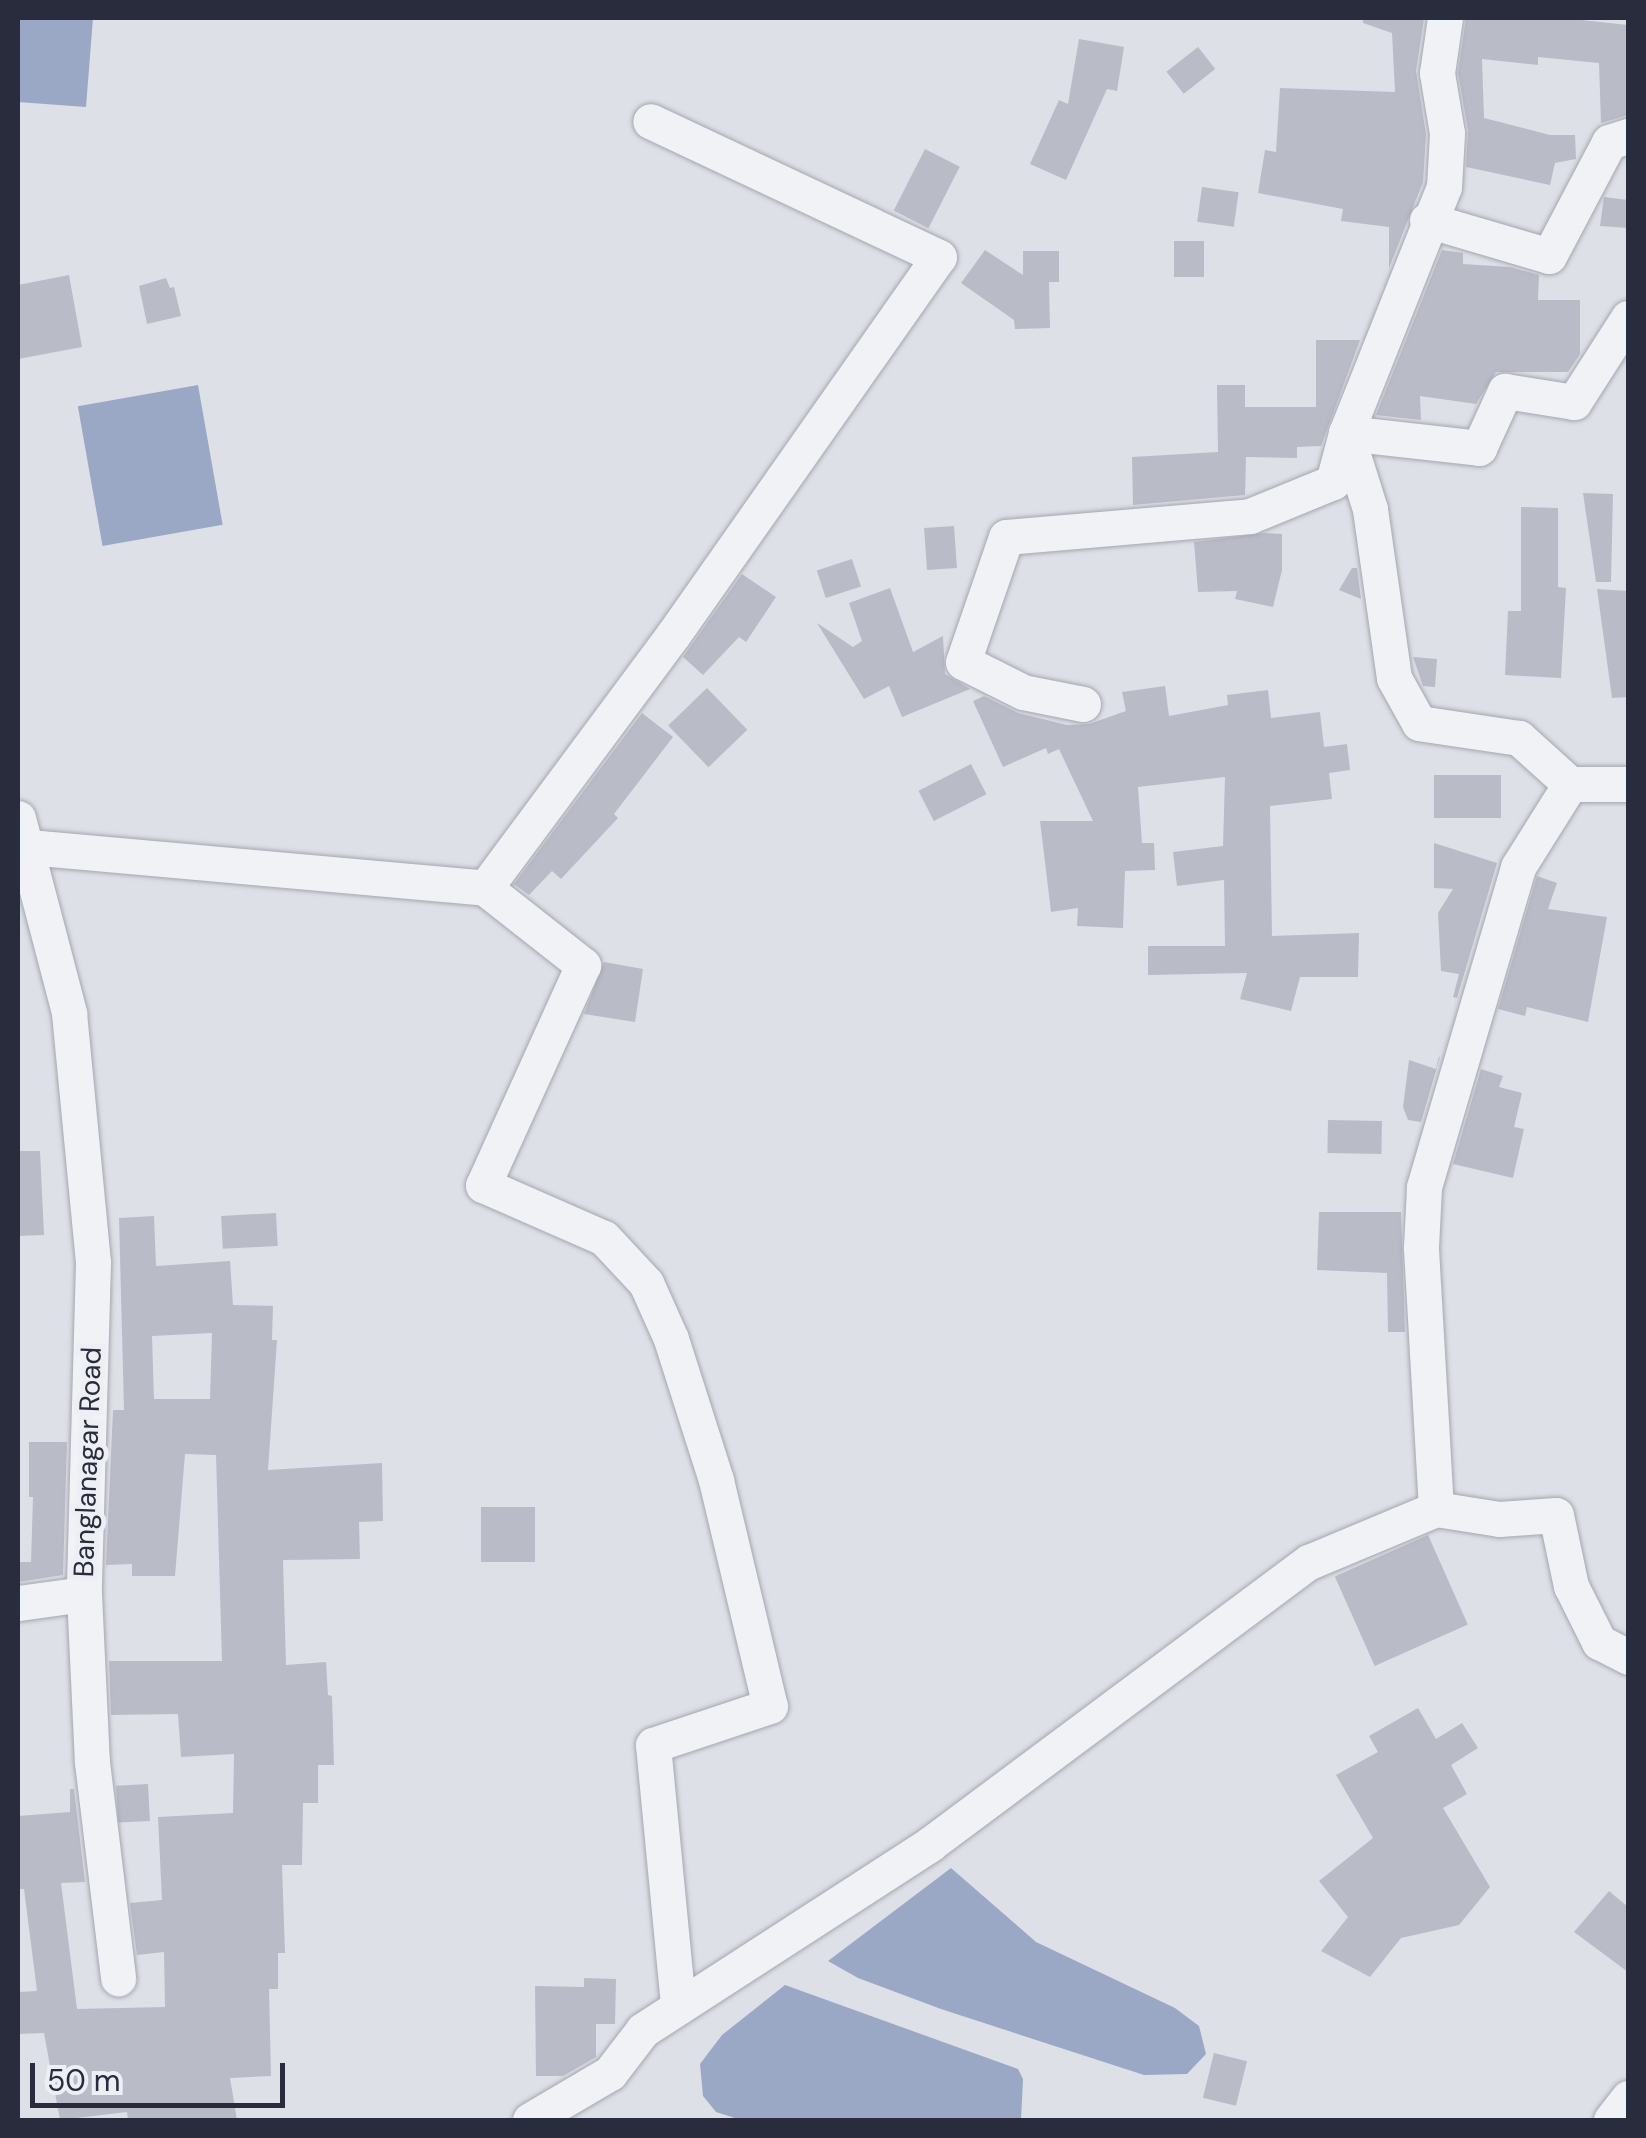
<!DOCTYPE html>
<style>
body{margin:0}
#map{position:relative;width:1646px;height:2138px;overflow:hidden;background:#dee0e7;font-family:"DM Sans",sans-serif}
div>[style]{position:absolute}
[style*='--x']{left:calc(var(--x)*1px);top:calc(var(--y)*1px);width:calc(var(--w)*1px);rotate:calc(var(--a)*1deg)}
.water>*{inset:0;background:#9aa8c6;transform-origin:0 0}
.building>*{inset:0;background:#b9bbc7;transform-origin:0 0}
.roads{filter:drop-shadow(0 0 2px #a4a6b1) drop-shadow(0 0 2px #a4a6b1)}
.minor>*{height:35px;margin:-17.5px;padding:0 17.5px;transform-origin:17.5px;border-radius:17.5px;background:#f1f2f6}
span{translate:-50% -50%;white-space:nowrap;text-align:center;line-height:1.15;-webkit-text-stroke:10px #eeeff5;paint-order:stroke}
.street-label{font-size:28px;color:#282c3d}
.frame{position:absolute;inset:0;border:20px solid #282c3d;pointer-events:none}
.scale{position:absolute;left:30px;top:2063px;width:255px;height:45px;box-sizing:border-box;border:5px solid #282c3d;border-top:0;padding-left:12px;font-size:30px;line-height:35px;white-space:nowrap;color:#282c3d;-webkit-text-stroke:8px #eeeff5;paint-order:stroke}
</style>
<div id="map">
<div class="water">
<i style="clip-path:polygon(18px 18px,93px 18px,86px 107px,18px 102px)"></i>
<i style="left:198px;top:385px;width:142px;height:122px;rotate:80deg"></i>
<i style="clip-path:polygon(951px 1868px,1036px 1942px,1175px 2008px,1199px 2026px,1206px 2054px,1187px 2074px,1144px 2075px,941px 2009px,858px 1978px,828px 1961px)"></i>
<i style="clip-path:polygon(785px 1985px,1018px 2069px,1023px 2079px,1021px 2120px,741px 2120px,716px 2112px,703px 2096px,700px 2064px,722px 2035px)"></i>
</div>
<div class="building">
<i style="clip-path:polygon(1363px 18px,1424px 18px,1416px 71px,1426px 134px,1423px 182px,1389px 268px,1389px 227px,1341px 221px,1343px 209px,1258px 193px,1265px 150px,1276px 152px,1280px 88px,1395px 92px,1392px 33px,1363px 23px)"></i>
<i style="clip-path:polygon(1466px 18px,1563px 18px,1628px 25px,1628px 115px,1601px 123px,1599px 63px,1538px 57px,1538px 65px,1482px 59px,1484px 118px,1550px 135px,1575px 135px,1576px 159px,1555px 163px,1550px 185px,1466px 167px,1468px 130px,1458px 73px)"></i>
<i style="clip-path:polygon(1079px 39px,1124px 47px,1117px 91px,1107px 89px,1066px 180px,1030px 164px,1059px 100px,1068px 104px)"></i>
<i style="left:1198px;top:47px;width:28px;height:40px;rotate:52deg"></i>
<i style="left:925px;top:149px;width:39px;height:69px;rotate:27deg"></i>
<i style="left:1202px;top:187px;width:37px;height:35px;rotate:8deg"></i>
<i style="clip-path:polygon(1604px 197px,1628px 200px,1628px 228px,1600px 226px)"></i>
<i style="left:1174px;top:241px;width:30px;height:36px"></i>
<i style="clip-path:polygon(985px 250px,1023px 275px,1023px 251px,1059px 251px,1059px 282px,1049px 282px,1050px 328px,1015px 329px,1014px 320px,961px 283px)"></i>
<i style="clip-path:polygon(1442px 250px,1463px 253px,1463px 264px,1510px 267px,1539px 275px,1538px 300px,1580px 300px,1580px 354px,1568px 372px,1496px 372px,1476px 404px,1420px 396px,1421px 420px,1376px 415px)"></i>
<i style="clip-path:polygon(69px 275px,82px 347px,18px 359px,18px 285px)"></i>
<i style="clip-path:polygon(166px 278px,170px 288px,174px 287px,181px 316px,147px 324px,139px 286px)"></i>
<i style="clip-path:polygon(1316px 340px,1360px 340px,1321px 446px,1297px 447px,1297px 458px,1246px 457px,1245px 495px,1133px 505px,1132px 457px,1218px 452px,1217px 385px,1245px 385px,1245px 407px,1316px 407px)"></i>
<i style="clip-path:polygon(1583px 493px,1613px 494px,1611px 582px,1596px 582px)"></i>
<i style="clip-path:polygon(1521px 507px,1558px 508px,1558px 587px,1566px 588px,1561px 678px,1505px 675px,1508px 611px,1521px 611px)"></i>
<i style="left:954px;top:526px;width:42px;height:30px;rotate:86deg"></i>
<i style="clip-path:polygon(1264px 533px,1282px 534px,1282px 570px,1273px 607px,1235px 599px,1237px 591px,1198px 592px,1194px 542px)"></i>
<i style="left:852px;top:559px;width:29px;height:37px;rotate:72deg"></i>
<i style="clip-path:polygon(1352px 568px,1357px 568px,1361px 599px,1339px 590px)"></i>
<i style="clip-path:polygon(742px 574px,776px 597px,746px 642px,739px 637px,703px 675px,683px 657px)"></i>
<i style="clip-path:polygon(890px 588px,913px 652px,943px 636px,945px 674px,970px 689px,902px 717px,889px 686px,864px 699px,817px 623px,853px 647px,862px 641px,849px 603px)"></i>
<i style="clip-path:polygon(1597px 589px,1628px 591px,1628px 697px,1612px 698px)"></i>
<i style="clip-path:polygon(1413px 657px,1437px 659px,1435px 687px,1423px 686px)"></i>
<i style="clip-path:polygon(1165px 686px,1169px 716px,1228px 705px,1227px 695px,1268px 690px,1271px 718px,1320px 712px,1324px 747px,1347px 744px,1350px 770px,1329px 773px,1332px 799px,1270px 806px,1272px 936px,1359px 933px,1358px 977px,1300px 977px,1291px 1011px,1240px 999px,1247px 973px,1148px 975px,1148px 946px,1225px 946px,1224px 880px,1177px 886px,1173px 852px,1223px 846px,1225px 777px,1138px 787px,1142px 843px,1154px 843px,1155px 870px,1125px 871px,1123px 928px,1077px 926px,1078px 908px,1051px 912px,1040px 821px,1093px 821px,1059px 749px,1048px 754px,1046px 748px,1003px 767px,973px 701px,984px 696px,1018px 713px,1067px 725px,1089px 724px,1126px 711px,1122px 692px)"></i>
<i style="left:707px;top:688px;width:58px;height:54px;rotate:46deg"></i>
<i style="clip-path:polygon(642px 713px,673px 737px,614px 814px,618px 818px,561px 879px,552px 871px,529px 895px,514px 884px)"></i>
<i style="left:971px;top:764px;width:34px;height:59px;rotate:63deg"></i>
<i style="left:1434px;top:775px;width:67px;height:43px"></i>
<i style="clip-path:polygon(1434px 843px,1497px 863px,1457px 998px,1453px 997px,1459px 974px,1441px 971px,1438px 913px,1453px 889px,1434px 888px)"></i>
<i style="clip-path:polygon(1537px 876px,1557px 883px,1548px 909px,1607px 917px,1588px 1022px,1527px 1007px,1525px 1016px,1498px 1009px)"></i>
<i style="clip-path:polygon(604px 962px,643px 969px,635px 1022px,584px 1014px)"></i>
<i style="clip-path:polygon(1439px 1057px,1440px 1057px,1421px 1122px,1408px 1120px,1403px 1107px,1409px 1060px,1436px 1069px)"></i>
<i style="clip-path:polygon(1481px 1069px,1503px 1076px,1499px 1087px,1522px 1093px,1514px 1127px,1524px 1129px,1513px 1178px,1453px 1164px)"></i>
<i style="left:1328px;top:1120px;width:54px;height:33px;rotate:1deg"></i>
<i style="clip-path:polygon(18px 1151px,40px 1151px,44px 1235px,18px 1236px)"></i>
<i style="clip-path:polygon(1319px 1212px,1401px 1212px,1405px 1332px,1388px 1332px,1387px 1273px,1317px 1270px)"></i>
<i style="left:276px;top:1213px;width:33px;height:55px;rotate:87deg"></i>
<i style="clip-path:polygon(evenodd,154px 1216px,156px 1266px,230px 1261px,233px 1305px,273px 1306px,272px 1340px,277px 1340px,268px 1470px,382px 1463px,383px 1521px,359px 1522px,360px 1559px,283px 1560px,286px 1665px,326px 1662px,328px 1695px,332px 1696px,334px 1765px,318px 1765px,318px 1803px,303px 1803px,302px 1865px,282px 1865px,285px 1953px,278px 1953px,278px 1989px,269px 1989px,271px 2076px,230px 2078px,237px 2120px,128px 2120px,127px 2112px,60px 2120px,44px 2033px,18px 2034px,18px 1992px,37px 1991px,24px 1889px,18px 1889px,18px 1816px,70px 1812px,70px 1789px,74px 1789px,85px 1882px,61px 1883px,77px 2009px,165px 2007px,164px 1952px,137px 1955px,130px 1903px,162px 1900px,158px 1817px,233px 1813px,234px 1754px,181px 1757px,178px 1714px,111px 1715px,109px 1661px,222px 1661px,216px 1455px,185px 1454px,175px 1576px,132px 1576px,132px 1564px,106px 1565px,113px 1410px,124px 1410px,119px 1218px,154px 1216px,212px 1333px,210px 1399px,154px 1399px,152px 1336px,212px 1333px)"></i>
<i style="clip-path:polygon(29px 1442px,67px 1442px,63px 1575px,18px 1582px,18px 1562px,31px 1562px,33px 1497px,29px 1497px)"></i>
<i style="left:481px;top:1507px;width:54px;height:55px"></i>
<i style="left:1428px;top:1535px;width:98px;height:102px;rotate:66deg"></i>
<i style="clip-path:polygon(1418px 1708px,1436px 1739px,1462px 1723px,1478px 1748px,1451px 1765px,1467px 1794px,1443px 1808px,1490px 1887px,1459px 1925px,1401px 1938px,1370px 1977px,1321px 1951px,1348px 1917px,1319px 1881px,1373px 1838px,1336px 1775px,1378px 1752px,1369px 1736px)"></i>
<i style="left:148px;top:1784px;width:37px;height:32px;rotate:87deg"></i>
<i style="clip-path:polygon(1609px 1891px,1628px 1907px,1628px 1972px,1574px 1932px)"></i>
<i style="clip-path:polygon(584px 1978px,616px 1979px,615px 2024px,596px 2024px,596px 2057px,563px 2076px,536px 2076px,535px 1986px,584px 1987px)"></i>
<i style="left:1214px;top:2053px;width:34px;height:46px;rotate:14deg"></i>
</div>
<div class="roads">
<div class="minor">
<i style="--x:1427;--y:220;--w:127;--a:16.4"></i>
<i style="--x:1549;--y:256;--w:129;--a:-62.2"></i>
<i style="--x:1609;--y:142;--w:20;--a:-18"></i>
<i style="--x:1083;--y:704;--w:61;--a:-168.7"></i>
<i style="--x:1023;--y:692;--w:67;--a:-153.4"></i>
<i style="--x:963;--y:662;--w:132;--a:-71"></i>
<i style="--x:1006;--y:537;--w:245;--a:-4.9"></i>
<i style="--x:1250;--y:516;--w:90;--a:-22.3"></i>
<i style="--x:1333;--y:482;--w:51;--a:-75.1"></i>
<i style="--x:1346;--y:433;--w:134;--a:6.4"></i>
<i style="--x:1479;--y:448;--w:63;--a:-65.5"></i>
<i style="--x:1505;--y:391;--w:70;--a:9.1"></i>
<i style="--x:1574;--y:402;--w:100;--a:-57.3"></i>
<i style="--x:1570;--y:784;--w:58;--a:0"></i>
<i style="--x:18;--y:818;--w:202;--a:75.3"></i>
<i style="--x:69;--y:1013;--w:250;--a:84.5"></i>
<i style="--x:93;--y:1262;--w:332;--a:91.6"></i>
<i style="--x:84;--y:1594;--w:67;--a:172.2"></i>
<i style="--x:18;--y:846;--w:469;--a:5.1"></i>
<i style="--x:485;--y:888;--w:315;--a:-53.4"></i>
<i style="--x:673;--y:635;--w:462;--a:-54.9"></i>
<i style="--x:939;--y:257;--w:319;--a:-154.8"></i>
<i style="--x:485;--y:888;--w:125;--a:38.2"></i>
<i style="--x:583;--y:965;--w:242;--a:114.4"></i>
<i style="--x:483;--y:1185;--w:132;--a:23.7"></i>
<i style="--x:604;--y:1238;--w:62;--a:47"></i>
<i style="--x:646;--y:1283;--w:61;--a:65.9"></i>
<i style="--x:671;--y:1339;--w:148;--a:72.3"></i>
<i style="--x:716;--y:1480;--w:232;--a:76.6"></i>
<i style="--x:770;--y:1706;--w:123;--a:161.6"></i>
<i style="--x:653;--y:1745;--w:263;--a:84.5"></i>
<i style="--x:1436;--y:1509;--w:262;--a:-93.3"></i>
<i style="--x:1421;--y:1247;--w:60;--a:-87.1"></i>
<i style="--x:1424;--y:1187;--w:334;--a:-73.6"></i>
<i style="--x:1518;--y:867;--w:98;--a:-57.9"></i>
<i style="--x:1570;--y:784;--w:69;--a:-138"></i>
<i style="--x:1519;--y:738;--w:101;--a:-171.5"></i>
<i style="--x:1419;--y:723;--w:51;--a:-119.1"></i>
<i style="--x:1394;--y:678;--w:171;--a:-98.1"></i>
<i style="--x:1370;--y:509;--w:80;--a:-107.5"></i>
<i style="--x:1346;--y:433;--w:265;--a:-68.3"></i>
<i style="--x:1444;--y:187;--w:54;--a:-86.8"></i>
<i style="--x:1447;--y:133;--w:61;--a:-99.5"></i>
<i style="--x:1437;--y:73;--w:56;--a:-81.7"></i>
<i style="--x:84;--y:1594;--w:168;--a:87.3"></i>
<i style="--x:92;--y:1762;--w:218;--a:83.1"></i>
<i style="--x:530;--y:2120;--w:93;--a:-30.4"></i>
<i style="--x:610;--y:2073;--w:54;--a:-52.5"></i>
<i style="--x:643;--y:2030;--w:342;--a:-32.9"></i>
<i style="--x:930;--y:1844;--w:472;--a:-36.7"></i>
<i style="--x:1309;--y:1562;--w:138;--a:-22.7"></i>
<i style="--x:1436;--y:1509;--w:64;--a:9"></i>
<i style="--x:1499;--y:1519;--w:57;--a:-4"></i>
<i style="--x:1556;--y:1515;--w:73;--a:78.1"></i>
<i style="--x:1571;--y:1586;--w:63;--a:63.4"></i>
<i style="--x:1599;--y:1642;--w:33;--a:27"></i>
<i style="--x:1611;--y:2120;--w:28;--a:-52"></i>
</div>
</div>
<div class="street-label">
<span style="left:88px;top:1462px;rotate:-88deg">Banglanagar Road</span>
</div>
<div class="frame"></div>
<div class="scale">50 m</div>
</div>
